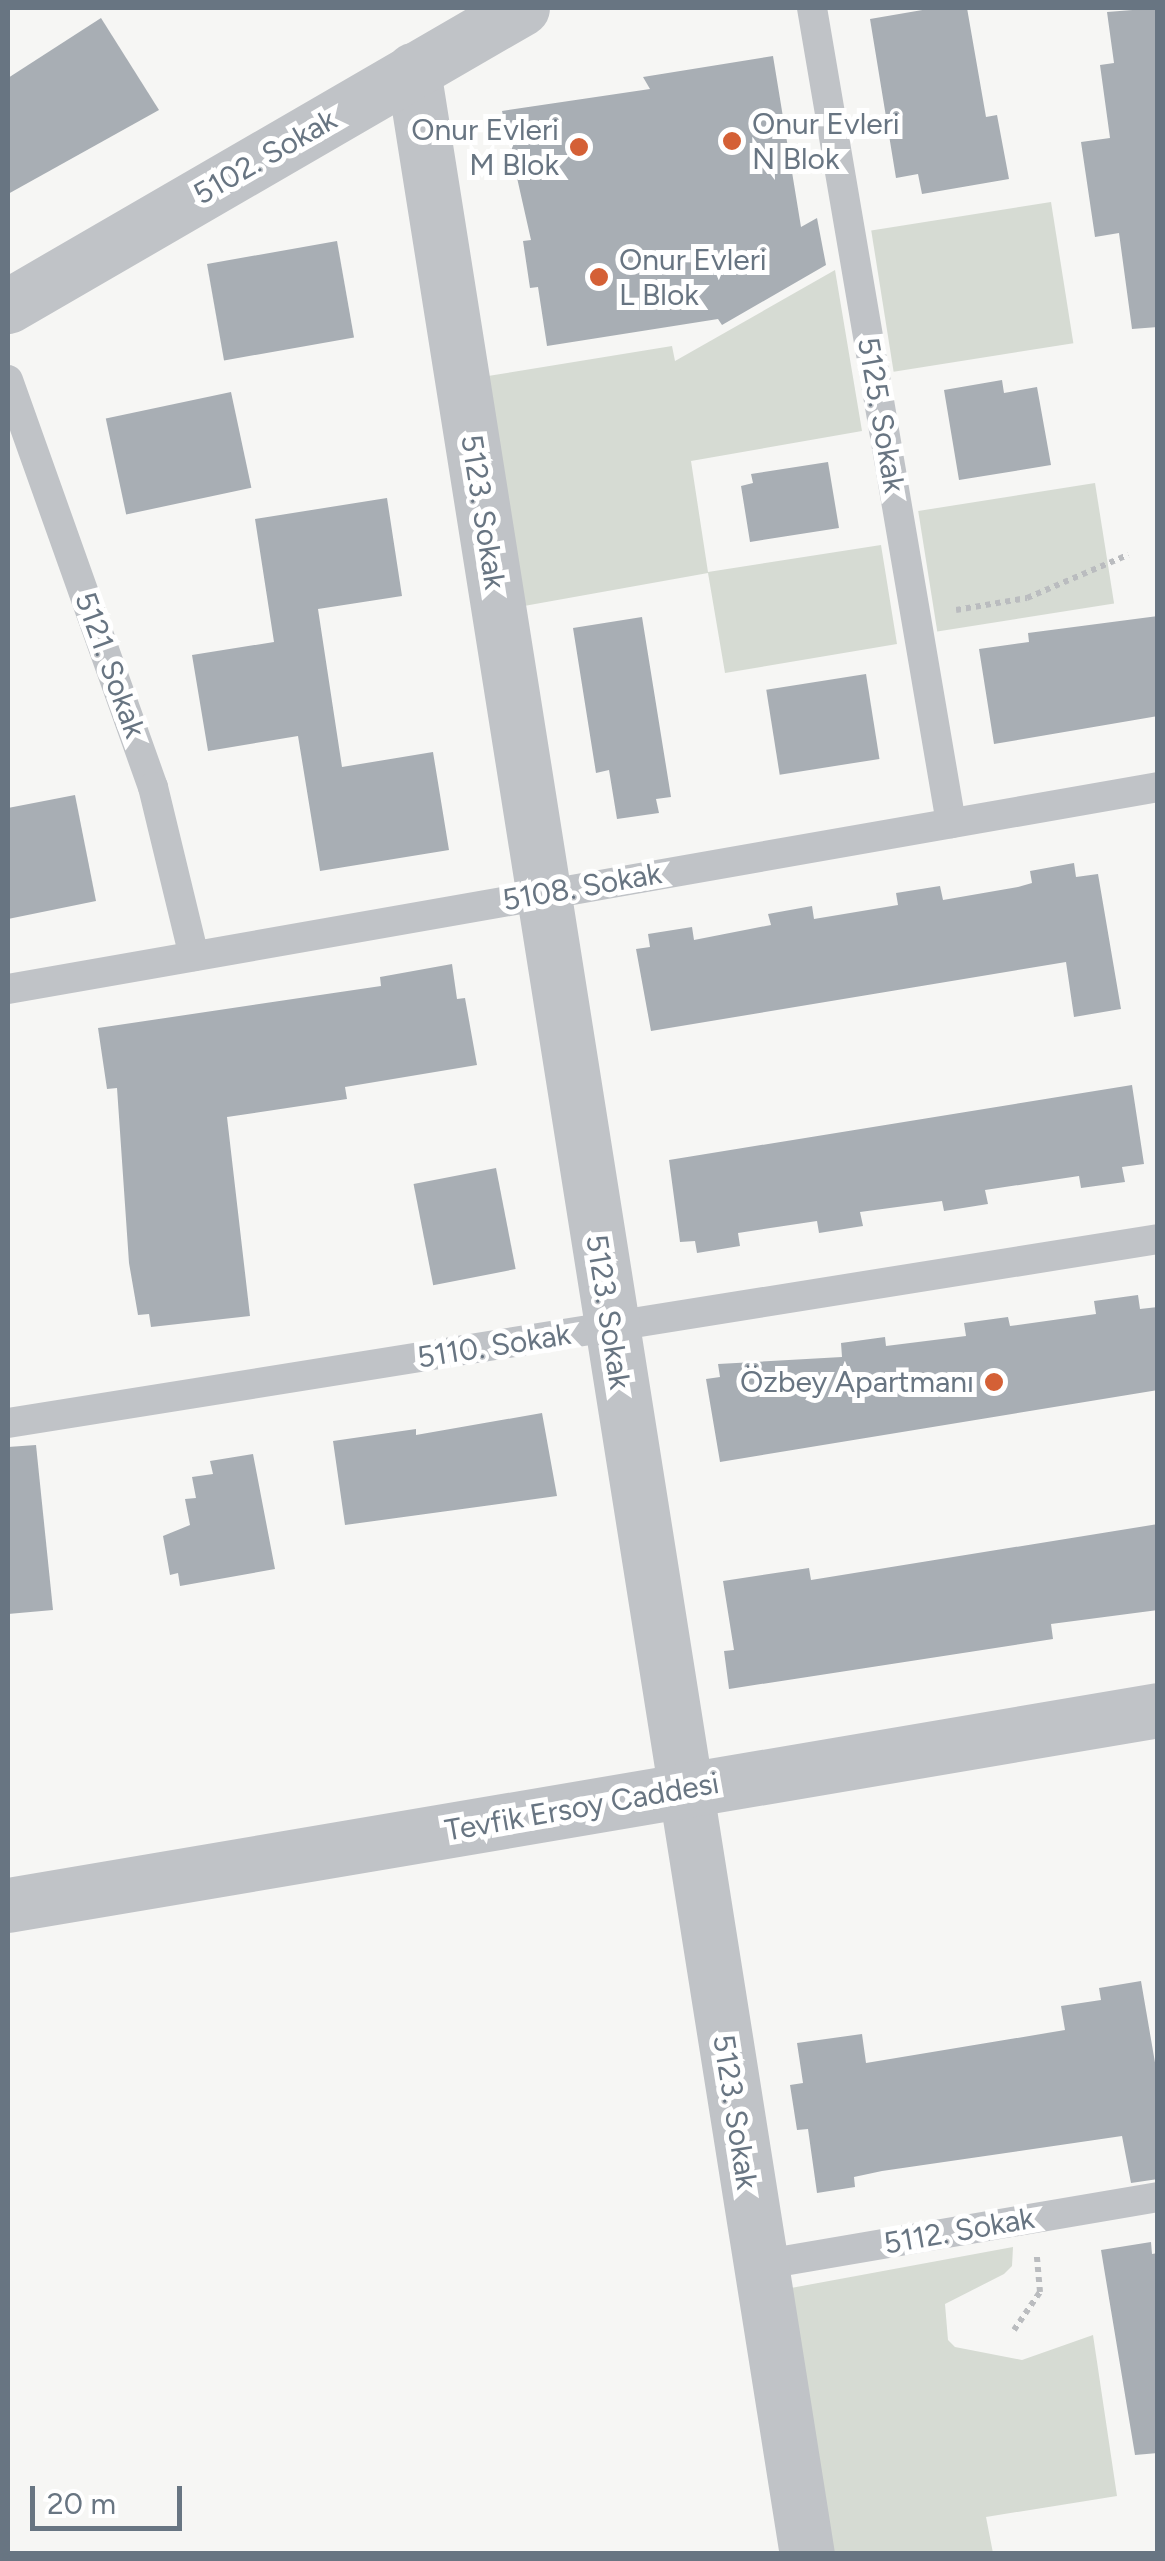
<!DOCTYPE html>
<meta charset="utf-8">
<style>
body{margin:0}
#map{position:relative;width:1165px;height:2561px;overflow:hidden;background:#f6f6f4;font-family:Figtree,sans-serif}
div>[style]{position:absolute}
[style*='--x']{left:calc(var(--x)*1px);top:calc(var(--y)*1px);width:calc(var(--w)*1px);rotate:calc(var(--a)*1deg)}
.green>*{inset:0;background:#d6dbd3;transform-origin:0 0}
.building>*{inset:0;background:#a8aeb4;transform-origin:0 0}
.path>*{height:6px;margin-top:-3px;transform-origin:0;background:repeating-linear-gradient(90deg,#babcbf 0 5px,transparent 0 10px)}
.service>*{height:30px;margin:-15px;padding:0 15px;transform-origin:15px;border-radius:15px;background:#c0c3c7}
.minor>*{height:55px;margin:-27.5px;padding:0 27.5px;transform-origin:27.5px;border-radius:27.5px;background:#c0c3c7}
.dots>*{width:28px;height:28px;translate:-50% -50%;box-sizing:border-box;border:5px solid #fff;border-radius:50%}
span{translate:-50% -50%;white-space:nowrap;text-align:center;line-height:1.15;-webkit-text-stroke:10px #fff;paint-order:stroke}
.poi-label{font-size:30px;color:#687582}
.left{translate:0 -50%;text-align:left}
.right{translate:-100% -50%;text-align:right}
.street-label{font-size:30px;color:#687582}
.frame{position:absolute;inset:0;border:10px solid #687582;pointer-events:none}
.scale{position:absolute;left:30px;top:2486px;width:152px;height:45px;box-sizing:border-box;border:5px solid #687582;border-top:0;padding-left:12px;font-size:30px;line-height:35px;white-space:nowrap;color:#687582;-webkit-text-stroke:8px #fff;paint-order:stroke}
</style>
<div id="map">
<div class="green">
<i style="left:1051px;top:202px;width:143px;height:182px;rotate:81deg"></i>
<i style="clip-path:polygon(835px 270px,862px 431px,691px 461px,708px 572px,881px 545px,897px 644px,725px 673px,708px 573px,524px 606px,488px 376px,672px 346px,675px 361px)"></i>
<i style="left:1095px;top:483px;width:122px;height:179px;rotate:81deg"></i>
<i style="clip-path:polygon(1013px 2247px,1012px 2266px,1004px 2274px,945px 2304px,948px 2340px,955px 2347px,1022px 2360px,1093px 2335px,1117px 2496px,986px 2517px,993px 2553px,832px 2553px,791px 2288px)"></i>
</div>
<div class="building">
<i style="clip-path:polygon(934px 8px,967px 8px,986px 117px,997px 115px,1009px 179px,922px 194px,918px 174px,896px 178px,870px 19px)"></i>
<i style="clip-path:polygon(1158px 8px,1158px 327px,1132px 329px,1119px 233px,1095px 237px,1081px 142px,1110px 138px,1100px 65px,1114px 63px,1107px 12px)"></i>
<i style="clip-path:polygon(101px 18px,159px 110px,8px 194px,8px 78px)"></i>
<i style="clip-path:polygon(773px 56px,801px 227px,817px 218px,826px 265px,722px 325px,718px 319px,547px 346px,538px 287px,530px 288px,523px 241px,531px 240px,502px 111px,650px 89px,643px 77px)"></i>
<i style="left:337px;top:241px;width:98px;height:132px;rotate:80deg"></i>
<i style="clip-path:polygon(1002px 380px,1004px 393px,1037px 387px,1051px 465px,959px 480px,944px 390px)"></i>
<i style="left:231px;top:392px;width:98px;height:128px;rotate:78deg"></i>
<i style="clip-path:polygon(828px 462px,839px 528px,750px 542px,741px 486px,753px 483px,751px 474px)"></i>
<i style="clip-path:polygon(387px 498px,402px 596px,318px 609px,342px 767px,433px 752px,449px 850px,320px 871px,298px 736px,208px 751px,192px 655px,274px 642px,255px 519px)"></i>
<i style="clip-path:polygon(1158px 616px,1158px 716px,994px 744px,979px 649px,1029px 642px,1028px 633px)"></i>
<i style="clip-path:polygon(642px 617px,671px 797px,656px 799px,659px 813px,617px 819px,609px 770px,596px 773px,573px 628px)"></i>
<i style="left:866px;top:674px;width:86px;height:101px;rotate:81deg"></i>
<i style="clip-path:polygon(75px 795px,96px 901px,8px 919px,8px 808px)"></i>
<i style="clip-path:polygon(1074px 863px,1076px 877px,1098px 874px,1121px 1009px,1074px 1017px,1066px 962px,651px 1031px,636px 949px,650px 947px,648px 934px,692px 927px,694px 940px,771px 925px,768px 914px,812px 906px,814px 919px,898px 905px,896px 893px,940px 886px,943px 900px,1018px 887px,1032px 883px,1030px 871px)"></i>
<i style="clip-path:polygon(452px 964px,457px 999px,465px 998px,477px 1065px,345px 1087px,347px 1099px,227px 1117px,250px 1316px,151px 1327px,149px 1314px,138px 1315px,129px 1263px,117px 1088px,107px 1089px,98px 1028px,381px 986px,380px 977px)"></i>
<i style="clip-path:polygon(1132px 1085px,1144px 1164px,1122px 1167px,1125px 1182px,1081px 1188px,1079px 1176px,985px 1190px,988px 1204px,944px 1211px,942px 1201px,860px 1212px,863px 1226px,819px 1233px,817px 1221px,738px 1233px,740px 1246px,697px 1253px,695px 1241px,680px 1242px,669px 1160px)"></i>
<i style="left:496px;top:1168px;width:103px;height:84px;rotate:79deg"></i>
<i style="clip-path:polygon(1138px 1295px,1140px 1309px,1158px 1307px,1158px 1390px,720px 1462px,706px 1379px,720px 1377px,718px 1364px,842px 1357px,841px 1343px,885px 1337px,886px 1346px,966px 1336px,964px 1323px,1008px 1317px,1010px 1326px,1096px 1314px,1094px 1301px)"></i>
<i style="clip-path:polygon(542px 1413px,557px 1496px,345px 1525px,333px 1441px,416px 1429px,416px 1435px)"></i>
<i style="clip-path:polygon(36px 1445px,53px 1610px,8px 1614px,8px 1447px)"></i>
<i style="clip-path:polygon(253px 1454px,275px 1569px,180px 1586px,178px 1573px,170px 1575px,163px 1536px,190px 1525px,185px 1499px,196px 1498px,192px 1477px,213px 1474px,210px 1461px)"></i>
<i style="clip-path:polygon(1158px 1524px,1158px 1610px,1051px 1624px,1053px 1639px,729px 1689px,724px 1651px,734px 1650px,723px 1581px,809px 1568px,811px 1580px)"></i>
<i style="clip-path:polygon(1141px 1981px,1158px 2080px,1158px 2179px,1131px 2183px,1122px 2136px,882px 2171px,854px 2177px,855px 2187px,817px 2193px,808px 2129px,797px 2130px,790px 2085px,803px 2083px,797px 2043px,862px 2034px,866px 2063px,1065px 2030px,1061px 2006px,1101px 2000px,1099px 1988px)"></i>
<i style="clip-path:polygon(1151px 2242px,1152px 2254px,1158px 2253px,1158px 2453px,1135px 2455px,1101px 2250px)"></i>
</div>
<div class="path">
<i style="--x:956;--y:610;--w:72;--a:-9.6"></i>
<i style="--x:1027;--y:598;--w:110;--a:-23.1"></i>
<i style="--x:1014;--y:2330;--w:46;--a:-55.6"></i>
<i style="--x:1040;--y:2292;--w:37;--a:-95"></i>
</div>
<div class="service">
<i style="--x:812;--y:8;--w:827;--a:80.32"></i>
<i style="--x:8;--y:380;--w:432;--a:70.4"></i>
<i style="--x:153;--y:787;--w:174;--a:76.4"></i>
<i style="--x:8;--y:989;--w:1168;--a:-9.96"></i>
<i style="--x:8;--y:1423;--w:1165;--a:-9.09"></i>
<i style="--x:760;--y:2265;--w:404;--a:-9.7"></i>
</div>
<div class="minor">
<i style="--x:413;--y:70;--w:2515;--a:80.99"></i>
<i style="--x:8;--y:306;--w:594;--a:-30.1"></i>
<i style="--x:8;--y:1905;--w:1166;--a:-9.62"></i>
</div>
<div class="dots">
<i style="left:732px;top:141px;background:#d46036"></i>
<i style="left:579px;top:147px;background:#d46036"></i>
<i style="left:599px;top:277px;background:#d46036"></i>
<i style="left:994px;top:1382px;background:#d46036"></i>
</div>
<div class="poi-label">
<span class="left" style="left:752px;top:141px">Onur Evleri<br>N Blok</span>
<span class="right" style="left:559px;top:147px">Onur Evleri<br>M Blok</span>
<span class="left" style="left:619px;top:277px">Onur Evleri<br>L Blok</span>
<span class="right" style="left:974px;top:1382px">Özbey Apartmanı</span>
</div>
<div class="street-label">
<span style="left:265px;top:157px;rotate:-30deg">5102. Sokak</span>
<span style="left:881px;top:415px;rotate:80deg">5125. Sokak</span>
<span style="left:483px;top:512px;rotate:81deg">5123. Sokak</span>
<span style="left:110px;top:665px;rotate:70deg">5121. Sokak</span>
<span style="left:582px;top:887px;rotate:-10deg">5108. Sokak</span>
<span style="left:608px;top:1312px;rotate:81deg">5123. Sokak</span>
<span style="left:494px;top:1346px;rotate:-9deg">5110. Sokak</span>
<span style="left:582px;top:1807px;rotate:-10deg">Tevfik Ersoy Caddesi</span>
<span style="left:735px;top:2112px;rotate:81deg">5123. Sokak</span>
<span style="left:959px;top:2231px;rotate:-10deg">5112. Sokak</span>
</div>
<div class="frame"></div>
<div class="scale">20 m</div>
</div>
